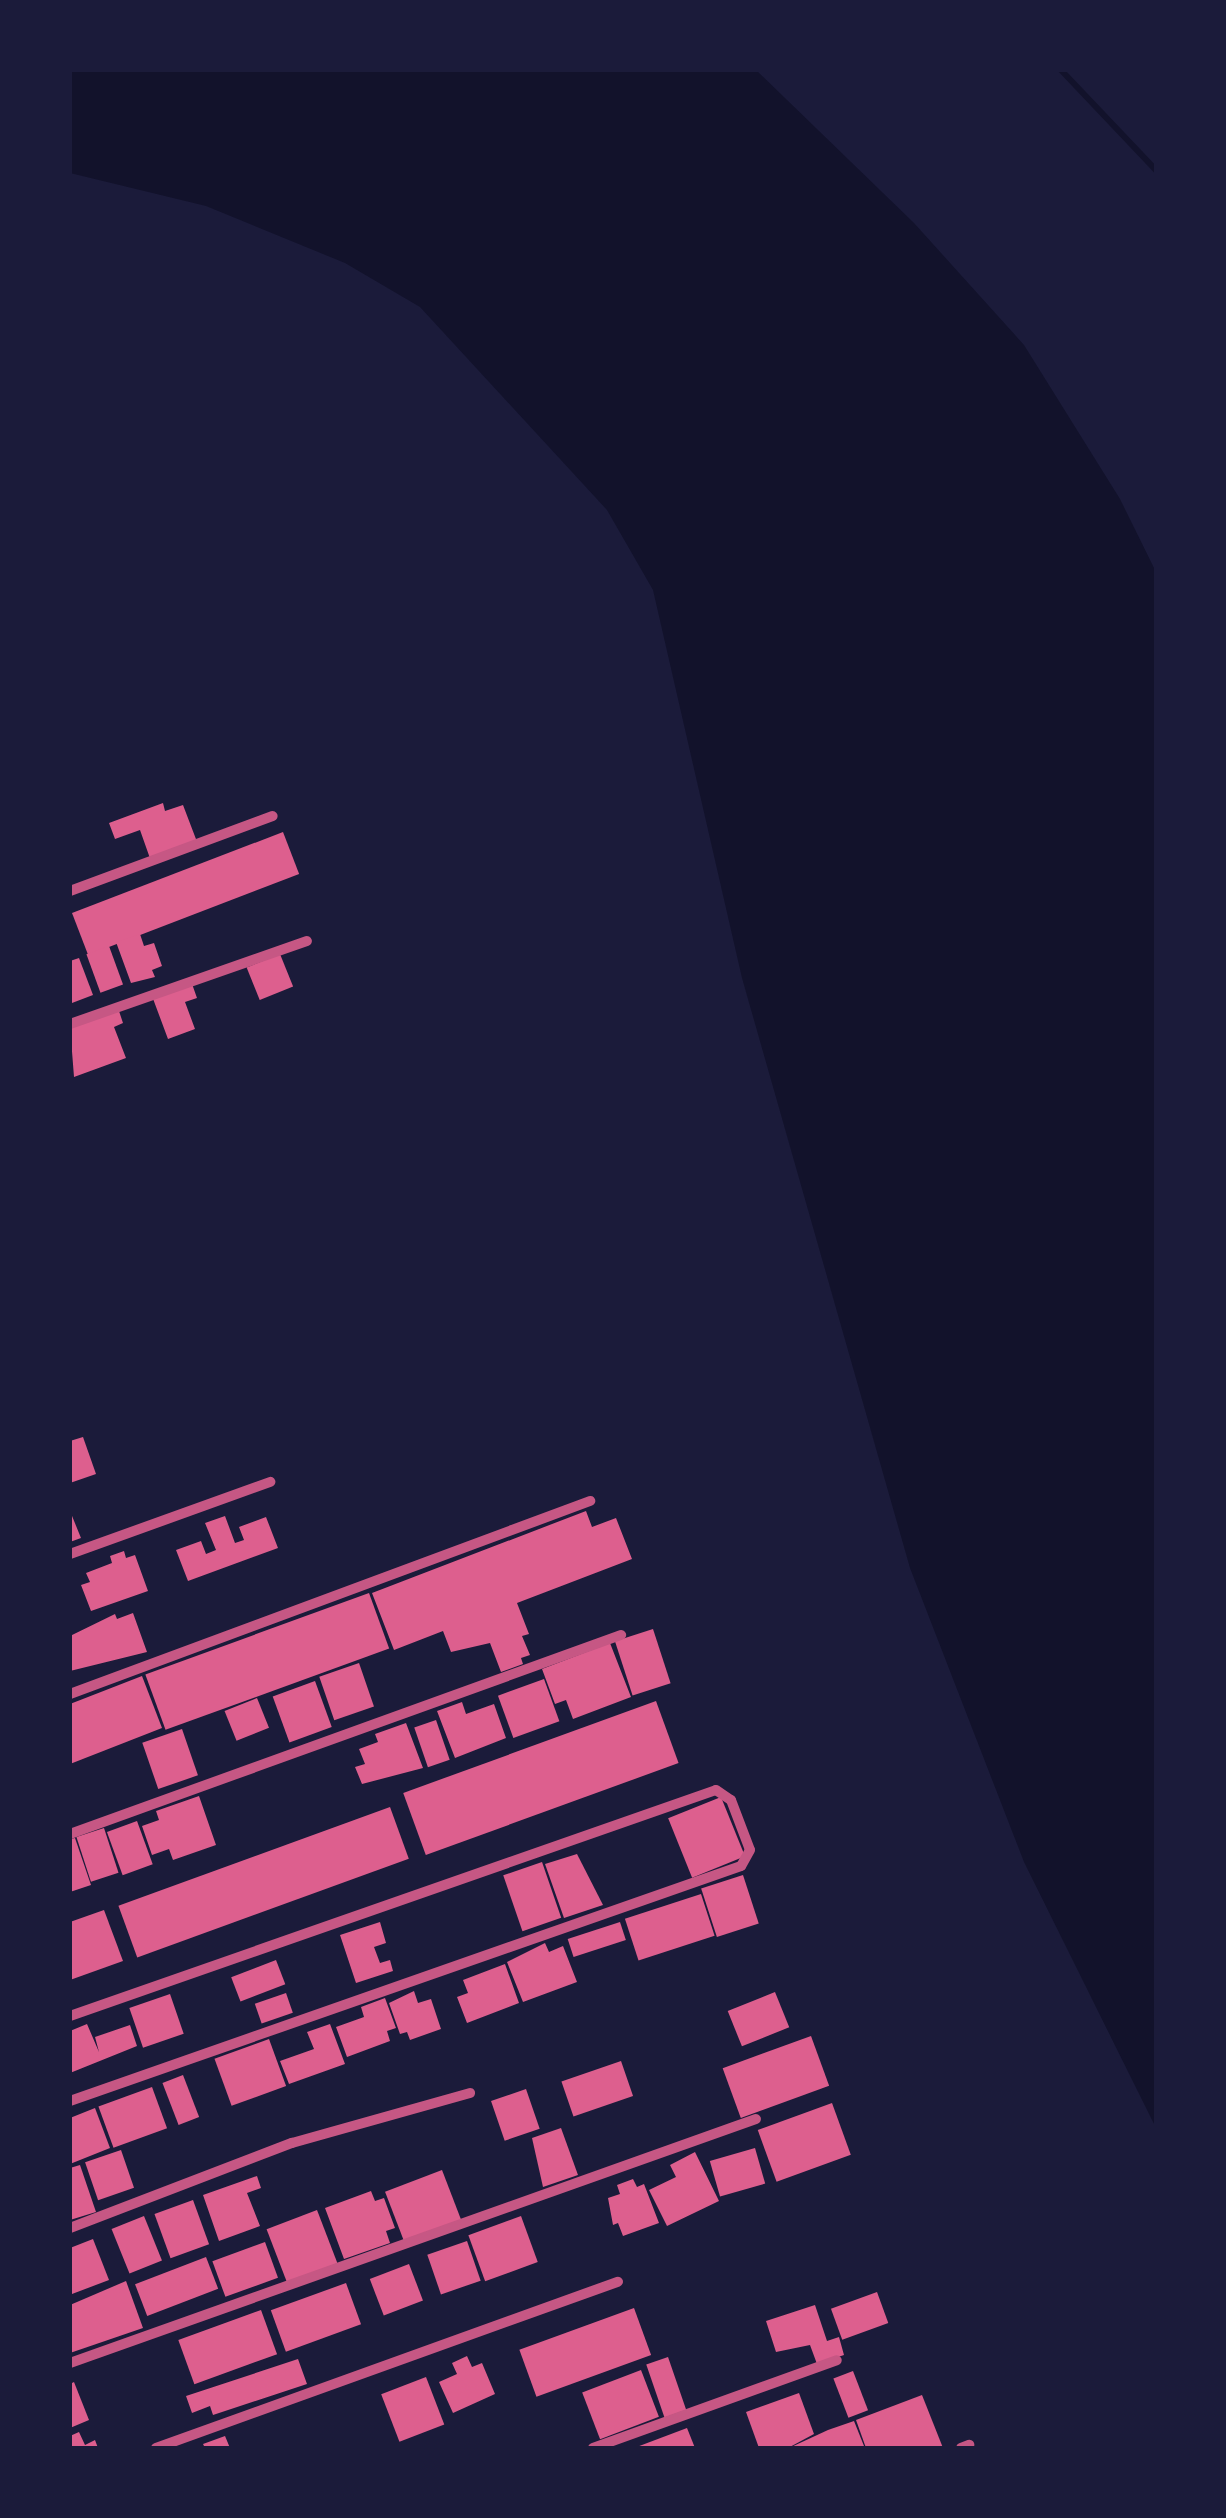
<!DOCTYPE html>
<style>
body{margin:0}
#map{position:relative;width:1226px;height:2518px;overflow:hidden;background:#1b1b3a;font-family:Helvetica,sans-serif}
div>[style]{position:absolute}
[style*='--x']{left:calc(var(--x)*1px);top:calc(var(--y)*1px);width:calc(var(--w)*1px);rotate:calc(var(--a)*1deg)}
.water>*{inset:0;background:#12122b}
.stream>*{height:6px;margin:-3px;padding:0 3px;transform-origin:3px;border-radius:3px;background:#12122b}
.building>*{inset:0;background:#dd5f8e;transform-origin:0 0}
.minor>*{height:10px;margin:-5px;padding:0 5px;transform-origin:5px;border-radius:5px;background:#c65784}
span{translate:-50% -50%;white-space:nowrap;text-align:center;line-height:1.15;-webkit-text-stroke:8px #1b1b3a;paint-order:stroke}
.frame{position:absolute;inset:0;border:72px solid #1b1b3a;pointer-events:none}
</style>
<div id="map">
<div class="water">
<i style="clip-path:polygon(70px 70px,756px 70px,914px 223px,1024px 345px,1120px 499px,1156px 572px,1156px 2128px,1024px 1862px,910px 1568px,742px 978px,653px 590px,607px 510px,420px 307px,345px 263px,206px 206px,70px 173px)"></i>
</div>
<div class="stream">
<i style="--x:1061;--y:70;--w:138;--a:46.5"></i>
</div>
<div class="building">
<i style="clip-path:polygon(163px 803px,165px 811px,183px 805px,199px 847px,152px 864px,140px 830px,115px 839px,109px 823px)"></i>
<i style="left:283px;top:832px;width:45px;height:226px;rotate:69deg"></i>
<i style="clip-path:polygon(140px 934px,144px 946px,154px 943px,162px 966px,152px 970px,155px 977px,131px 983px,116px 942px)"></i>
<i style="left:109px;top:946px;width:41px;height:24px;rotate:70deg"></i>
<i style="left:280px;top:954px;width:35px;height:36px;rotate:68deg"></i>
<i style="clip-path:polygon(79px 958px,93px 995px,72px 1003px,70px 961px)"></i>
<i style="clip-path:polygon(191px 981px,197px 998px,185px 1002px,195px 1029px,168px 1039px,152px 996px)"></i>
<i style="clip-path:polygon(118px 1008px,123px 1023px,114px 1027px,126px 1058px,74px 1077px,70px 1026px)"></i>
<i style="clip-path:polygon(83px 1437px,96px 1474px,70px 1483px,70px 1441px)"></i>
<i style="clip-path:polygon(70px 1511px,81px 1538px,70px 1542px)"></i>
<i style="clip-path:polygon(586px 1511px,592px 1527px,616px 1518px,632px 1559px,517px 1603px,529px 1634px,522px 1636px,530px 1655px,521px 1658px,523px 1664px,501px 1672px,490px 1643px,451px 1652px,443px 1631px,394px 1650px,372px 1593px)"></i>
<i style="clip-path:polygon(225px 1516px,235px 1543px,244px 1540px,239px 1527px,266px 1517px,278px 1548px,188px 1581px,176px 1550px,201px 1541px,206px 1554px,216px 1550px,205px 1523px)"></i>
<i style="clip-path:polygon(124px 1551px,126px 1558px,135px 1555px,148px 1591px,91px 1611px,81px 1585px,90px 1582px,86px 1573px,112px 1563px,110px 1556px)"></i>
<i style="left:369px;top:1593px;width:59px;height:238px;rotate:70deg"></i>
<i style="clip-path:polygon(133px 1613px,147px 1652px,70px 1671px,70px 1636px,115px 1614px,117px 1619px)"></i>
<i style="left:653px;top:1629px;width:57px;height:40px;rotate:72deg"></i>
<i style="clip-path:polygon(610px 1643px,631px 1697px,573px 1719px,566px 1700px,555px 1704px,542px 1669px)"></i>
<i style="left:359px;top:1663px;width:46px;height:42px;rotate:71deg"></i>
<i style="clip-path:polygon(142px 1676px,162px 1728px,70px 1764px,70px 1704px)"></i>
<i style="left:544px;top:1679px;width:45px;height:49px;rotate:70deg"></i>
<i style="left:315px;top:1681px;width:49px;height:45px;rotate:70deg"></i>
<i style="left:257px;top:1698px;width:32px;height:35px;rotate:68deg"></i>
<i style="left:656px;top:1701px;width:66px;height:269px;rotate:70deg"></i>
<i style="clip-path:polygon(462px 1702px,466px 1714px,494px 1704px,506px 1738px,455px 1758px,437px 1711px)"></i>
<i style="left:436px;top:1720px;width:42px;height:23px;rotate:71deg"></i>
<i style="clip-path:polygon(406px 1723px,423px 1768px,362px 1784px,355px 1767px,365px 1764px,359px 1749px,378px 1742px,375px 1734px)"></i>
<i style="left:182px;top:1729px;width:49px;height:42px;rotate:71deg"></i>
<i style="clip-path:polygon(199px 1796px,216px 1845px,173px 1860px,169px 1849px,152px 1855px,142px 1826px,159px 1820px,156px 1811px)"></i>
<i style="left:721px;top:1797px;width:64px;height:57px;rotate:68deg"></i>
<i style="left:390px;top:1807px;width:55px;height:289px;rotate:70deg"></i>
<i style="left:137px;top:1821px;width:46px;height:32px;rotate:70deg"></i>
<i style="left:104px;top:1828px;width:47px;height:29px;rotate:72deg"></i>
<i style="clip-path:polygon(75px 1838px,91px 1885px,70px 1892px,70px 1839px)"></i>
<i style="clip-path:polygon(577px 1854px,603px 1905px,564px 1918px,545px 1864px)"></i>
<i style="left:542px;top:1862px;width:59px;height:41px;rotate:71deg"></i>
<i style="left:743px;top:1875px;width:51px;height:44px;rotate:72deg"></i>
<i style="left:701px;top:1894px;width:44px;height:80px;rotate:72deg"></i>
<i style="clip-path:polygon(104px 1910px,123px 1961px,70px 1980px,70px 1922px)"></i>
<i style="clip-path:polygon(380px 1922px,386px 1943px,374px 1947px,380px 1963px,390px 1960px,393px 1971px,356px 1983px,340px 1935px)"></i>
<i style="left:620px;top:1922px;width:19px;height:55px;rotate:72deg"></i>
<i style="clip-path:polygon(545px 1943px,549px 1952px,563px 1946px,577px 1982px,523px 2002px,507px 1962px)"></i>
<i style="left:276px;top:1960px;width:26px;height:48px;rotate:69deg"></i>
<i style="clip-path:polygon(505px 1964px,519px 2003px,467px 2023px,457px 1997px,468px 1993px,463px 1980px)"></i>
<i style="clip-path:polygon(414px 1991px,418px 2003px,431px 1999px,441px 2029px,410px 2040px,407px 2032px,400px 2034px,389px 2003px)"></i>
<i style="left:775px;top:1992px;width:38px;height:51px;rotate:68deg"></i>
<i style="left:286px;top:1993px;width:21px;height:33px;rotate:71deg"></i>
<i style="left:170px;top:1994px;width:42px;height:43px;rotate:71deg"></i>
<i style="clip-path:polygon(385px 1998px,396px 2028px,387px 2031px,390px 2041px,347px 2057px,336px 2027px,364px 2017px,361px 2007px)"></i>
<i style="clip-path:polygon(87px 2024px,99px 2052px,95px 2037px,130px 2025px,137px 2046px,70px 2073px,70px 2031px)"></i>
<i style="clip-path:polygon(330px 2024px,345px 2064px,289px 2084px,280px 2061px,314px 2049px,307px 2032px)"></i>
<i style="left:811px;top:2036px;width:53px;height:94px;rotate:70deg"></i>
<i style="left:269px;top:2039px;width:50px;height:58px;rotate:70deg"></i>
<i style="left:621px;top:2061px;width:37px;height:63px;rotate:71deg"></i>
<i style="left:183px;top:2075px;width:45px;height:22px;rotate:69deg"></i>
<i style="left:152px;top:2087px;width:44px;height:57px;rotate:70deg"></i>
<i style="left:526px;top:2089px;width:42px;height:37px;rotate:71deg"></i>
<i style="left:832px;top:2103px;width:55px;height:79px;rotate:70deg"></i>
<i style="clip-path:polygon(95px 2108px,110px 2148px,70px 2164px,70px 2118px)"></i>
<i style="clip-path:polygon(561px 2128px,578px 2175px,543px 2187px,532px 2138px)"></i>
<i style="left:755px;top:2148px;width:37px;height:47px;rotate:74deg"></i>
<i style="left:121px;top:2150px;width:40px;height:38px;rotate:71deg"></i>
<i style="clip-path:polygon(695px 2152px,719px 2201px,667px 2226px,649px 2190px,676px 2177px,670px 2165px)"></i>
<i style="clip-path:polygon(80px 2165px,96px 2212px,70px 2220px,70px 2168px)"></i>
<i style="left:442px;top:2170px;width:53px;height:61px;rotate:69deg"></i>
<i style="clip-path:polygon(257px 2176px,261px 2188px,247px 2193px,260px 2226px,219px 2241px,203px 2195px)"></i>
<i style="clip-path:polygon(633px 2179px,637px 2187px,644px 2184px,659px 2223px,623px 2236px,618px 2223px,613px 2225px,608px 2198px,620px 2194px,617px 2185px)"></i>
<i style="clip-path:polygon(371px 2191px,375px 2201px,384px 2198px,395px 2228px,386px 2231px,390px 2243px,344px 2259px,325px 2208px)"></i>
<i style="left:193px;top:2200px;width:47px;height:41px;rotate:70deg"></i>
<i style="left:317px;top:2210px;width:57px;height:54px;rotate:69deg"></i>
<i style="left:144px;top:2216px;width:48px;height:35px;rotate:68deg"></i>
<i style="left:521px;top:2216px;width:49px;height:56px;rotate:70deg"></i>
<i style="clip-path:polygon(93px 2239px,109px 2280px,72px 2294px,70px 2248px)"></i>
<i style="left:467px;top:2241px;width:42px;height:42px;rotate:71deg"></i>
<i style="left:265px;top:2242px;width:38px;height:56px;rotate:70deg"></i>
<i style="left:206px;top:2257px;width:34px;height:76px;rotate:69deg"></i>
<i style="left:409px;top:2264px;width:39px;height:42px;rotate:69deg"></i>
<i style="clip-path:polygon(126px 2281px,143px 2328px,70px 2353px,70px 2305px)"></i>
<i style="left:346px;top:2283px;width:44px;height:80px;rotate:70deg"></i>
<i style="left:877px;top:2292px;width:33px;height:49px;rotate:70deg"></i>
<i style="clip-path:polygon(815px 2305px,827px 2341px,839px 2337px,844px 2355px,817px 2364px,810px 2345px,776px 2352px,766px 2321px)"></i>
<i style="left:634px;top:2308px;width:50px;height:122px;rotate:70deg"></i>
<i style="left:261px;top:2310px;width:47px;height:88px;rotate:70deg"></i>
<i style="clip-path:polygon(467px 2356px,472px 2367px,482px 2363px,495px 2394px,453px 2413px,439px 2382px,457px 2374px,452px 2363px)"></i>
<i style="left:668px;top:2357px;width:56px;height:23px;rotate:71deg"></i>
<i style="clip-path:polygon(298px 2359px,307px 2384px,213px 2415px,210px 2406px,192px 2413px,186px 2396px)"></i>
<i style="left:641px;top:2370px;width:50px;height:63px;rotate:69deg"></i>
<i style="left:853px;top:2371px;width:42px;height:21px;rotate:69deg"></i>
<i style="left:426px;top:2377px;width:51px;height:48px;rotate:69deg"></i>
<i style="clip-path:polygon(74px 2382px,89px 2420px,70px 2428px,70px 2384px)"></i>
<i style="clip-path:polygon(799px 2393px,814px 2434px,788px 2448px,759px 2448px,746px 2412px)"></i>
<i style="clip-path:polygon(922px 2395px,943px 2448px,866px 2448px,856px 2420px)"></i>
<i style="clip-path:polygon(854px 2421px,864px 2446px,789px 2448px,828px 2430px)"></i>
<i style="clip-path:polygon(687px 2428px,695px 2448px,634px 2448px)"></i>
<i style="clip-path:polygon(79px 2432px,85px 2445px,95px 2440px,98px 2448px,70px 2448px,70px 2436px)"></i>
<i style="clip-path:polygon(225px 2436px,230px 2448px,205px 2448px,203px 2444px)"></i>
</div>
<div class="minor">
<i style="--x:70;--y:891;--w:216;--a:-20.3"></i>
<i style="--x:70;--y:1024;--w:251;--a:-19.3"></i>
<i style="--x:70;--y:1554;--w:213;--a:-19.8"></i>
<i style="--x:70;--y:1694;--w:555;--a:-20.36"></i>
<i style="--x:70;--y:1834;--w:586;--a:-19.86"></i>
<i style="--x:70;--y:2016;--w:684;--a:-19.28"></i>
<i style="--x:716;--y:1790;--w:18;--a:34"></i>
<i style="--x:731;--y:1800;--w:53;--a:69.2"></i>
<i style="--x:750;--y:1850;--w:18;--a:119"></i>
<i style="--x:741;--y:1866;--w:711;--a:160.7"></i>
<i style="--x:70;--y:2228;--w:238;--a:-21"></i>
<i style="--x:292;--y:2143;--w:185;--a:-15.7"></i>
<i style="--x:70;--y:2363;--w:728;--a:-19.58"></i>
<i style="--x:156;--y:2448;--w:491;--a:-19.8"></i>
<i style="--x:593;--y:2448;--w:259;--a:-19.8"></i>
<i style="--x:961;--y:2448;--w:9;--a:-21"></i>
</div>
<div class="frame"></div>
</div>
